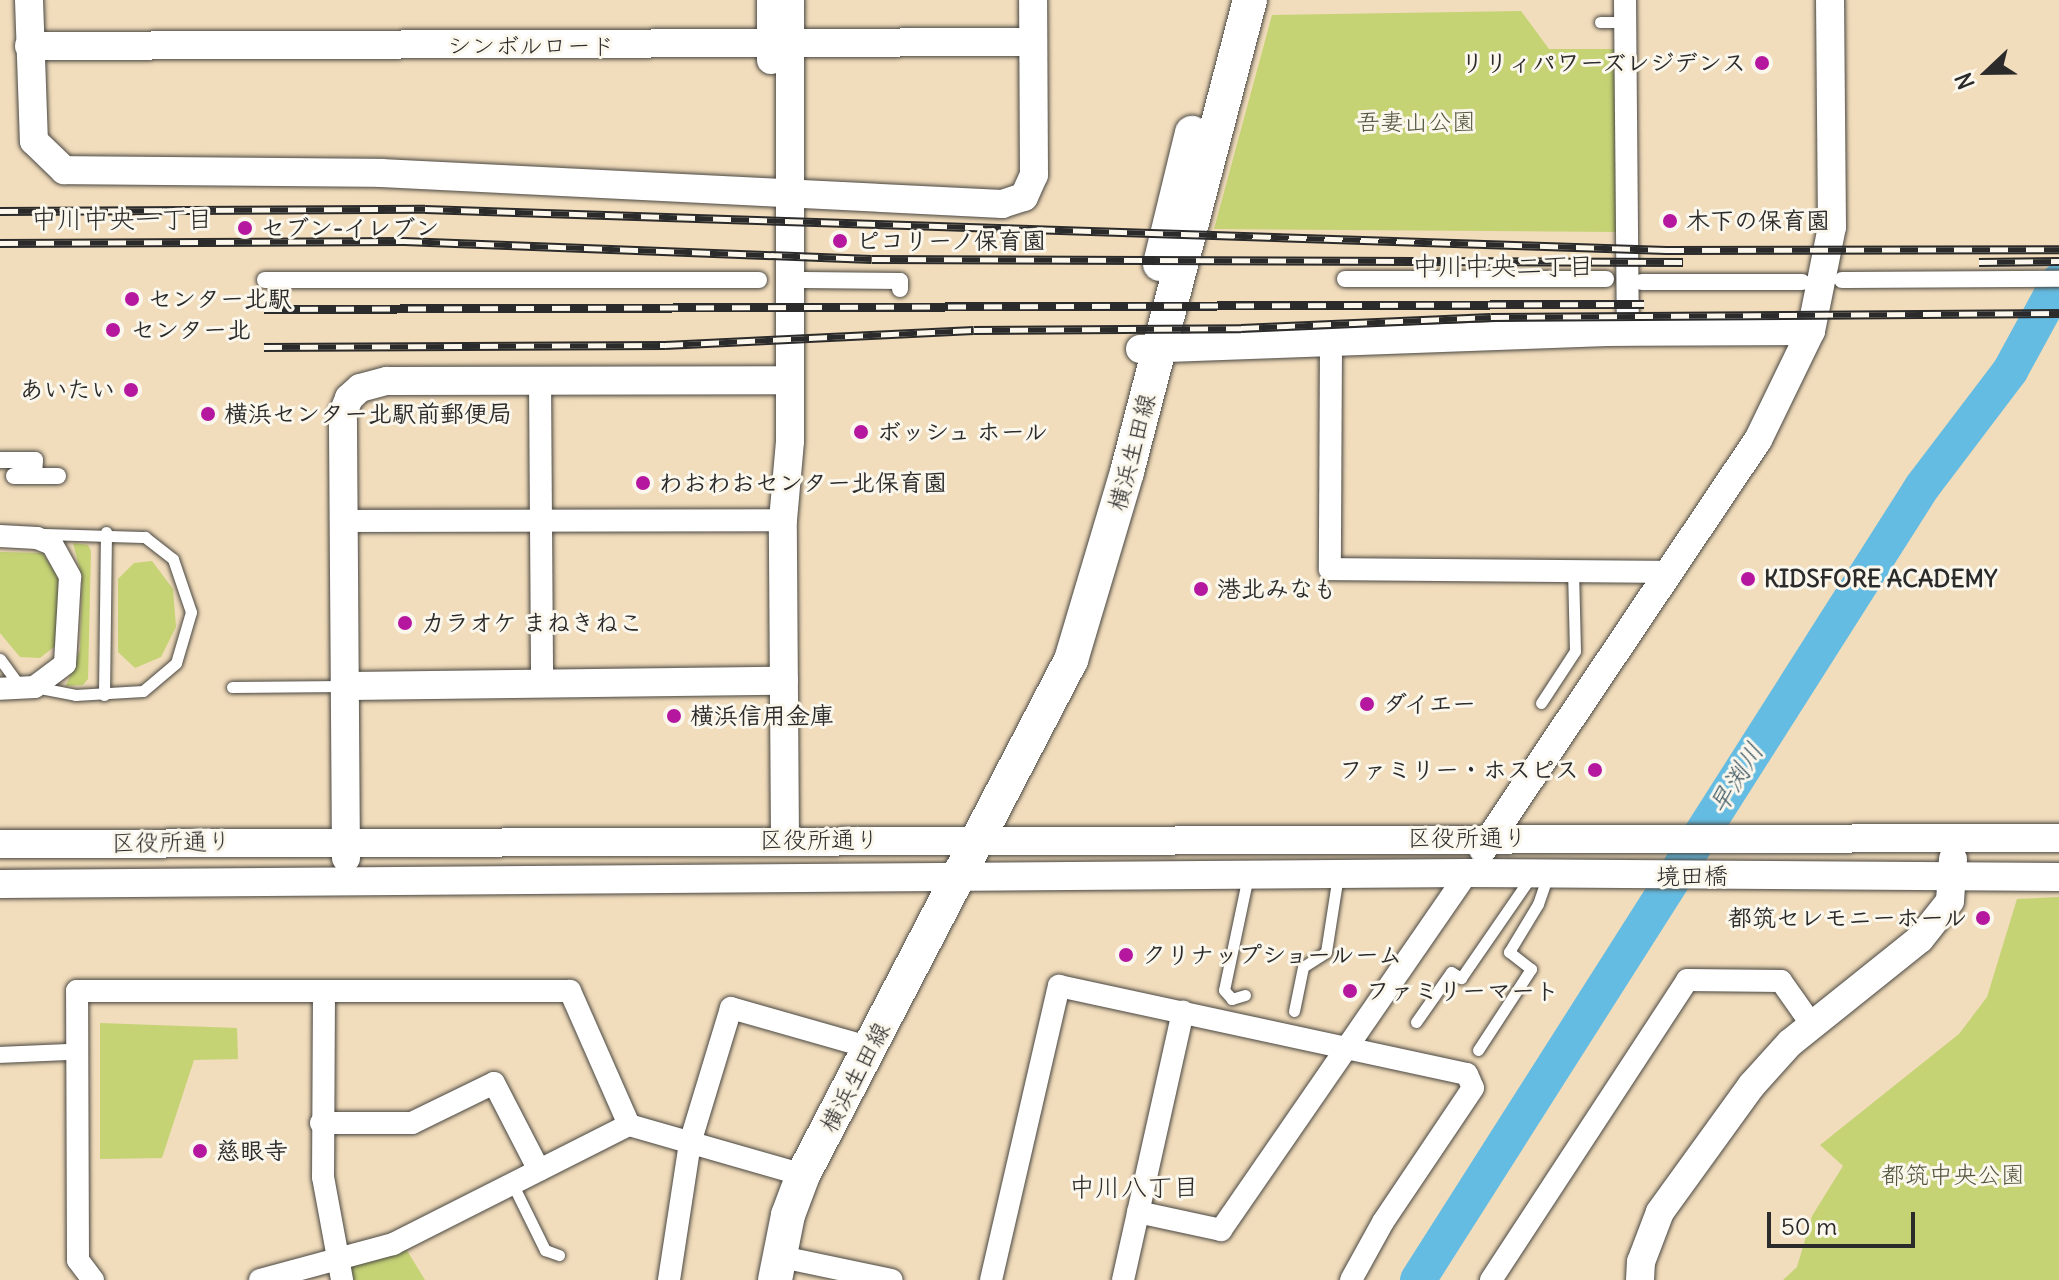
<!DOCTYPE html>
<meta charset="utf-8">
<style>
body{margin:0}
#map{position:relative;width:2059px;height:1280px;overflow:hidden;background:#f1dcbb;font-family:Delius,"Klee One",sans-serif}
div>[style]{position:absolute}
[style*='--x']{left:calc(var(--x)*1px);top:calc(var(--y)*1px);width:calc(var(--w)*1px);rotate:calc(var(--a)*1deg)}
.green>*{inset:0;background:#c5d375}
.river>*{height:36px;margin:-18px;padding:0 18px;transform-origin:18px;border-radius:18px;background:#65bce2}
.roads{filter:drop-shadow(0 0 2px #494641) drop-shadow(0 0 2px #494641)}
.service>*{height:11px;margin:-5.5px;padding:0 5.5px;transform-origin:5.5px;border-radius:5.5px;background:#fff}
.pedestrian>*{height:16px;margin:-8px;padding:0 8px;transform-origin:8px;border-radius:8px;background:#fff}
.minor>*{height:22px;margin:-11px;padding:0 11px;transform-origin:11px;border-radius:11px;background:#fff}
.tertiary>*{height:28px;margin:-14px;padding:0 14px;transform-origin:14px;border-radius:14px;background:#fff}
.primary>*{height:34px;margin:-17px;padding:0 17px;transform-origin:17px;border-radius:17px;background:#fff}
.rail>*{height:9px;margin-top:-4.5px;transform-origin:0;background:repeating-linear-gradient(90deg,#fbf7ec 0 18px,#2b2b2b 0 36px);box-sizing:border-box;border-block:2px solid #2b2b2b}
.dots>*{width:22px;height:22px;translate:-50% -50%;box-sizing:border-box;border:4px solid #fbf7ec;border-radius:50%}
span{translate:-50% -50%;white-space:nowrap;text-align:center;line-height:1.15;-webkit-text-stroke:6px #fbf7ec;paint-order:stroke}
.street-label{font-size:24px;color:#2b2b2b}
.poi-label{font-size:24px;color:#2b2b2b;font-weight:700}
.right{translate:-100% -50%;text-align:right}
.left{translate:0 -50%;text-align:left}
.park-label{font-size:24px;color:#52553e}
.neighbourhood-label{font-size:26px;color:#2b2b2b}
.water-label{font-size:26px;color:#3c5662;font-style:italic}
.north{position:absolute;left:1947px;top:32px;width:80px;height:80px;-webkit-text-stroke:6px #fbf7ec;paint-order:stroke;rotate:248deg;font-size:22px;font-weight:700;line-height:32px;text-align:center;color:#2b2b2b}
.north::after{content:'';display:block;margin:auto;width:28px;height:36px;background:#2b2b2b;clip-path:polygon(50% 0,100% 100%,50% 72%,0 100%)}
.scale{position:absolute;left:1767px;top:1212px;width:148px;height:36px;box-sizing:border-box;border:4px solid #2b2b2b;border-top:0;padding-left:10px;font-size:24px;line-height:28px;white-space:nowrap;color:#2b2b2b;-webkit-text-stroke:6px #fbf7ec;paint-order:stroke}
</style>
<div id="map">
<div class="green">
<i style="clip-path:polygon(1521px 11px,1549px 49px,1614px 49px,1617px 232px,1214px 229px,1272px 15px)"></i>
<i style="clip-path:polygon(73px 543px,88px 545px,91px 551px,88px 679px,83px 685px,66px 686px,80px 650px,82px 578px)"></i>
<i style="clip-path:polygon(0 552px,42px 553px,60px 578px,55px 646px,40px 658px,20px 657px,0 633px)"></i>
<i style="clip-path:polygon(152px 561px,173px 589px,176px 627px,161px 657px,135px 668px,118px 652px,118px 579px,134px 563px)"></i>
<i style="clip-path:polygon(2059px 897px,2059px 1280px,1783px 1280px,1797px 1267px,1812px 1216px,1843px 1166px,1820px 1145px,1959px 1034px,1987px 997px,2017px 899px)"></i>
<i style="clip-path:polygon(100px 1023px,237px 1028px,238px 1059px,194px 1060px,162px 1158px,100px 1159px)"></i>
<i style="clip-path:polygon(406px 1249px,425px 1280px,348px 1280px,345px 1266px)"></i>
</div>
<div class="river">
<i style="--x:1418;--y:1280;--w:940;--a:-57.56"></i>
<i style="--x:1922;--y:487;--w:146;--a:-52.8"></i>
<i style="--x:2010;--y:371;--w:102;--a:-61.4"></i>
</div>
<div class="roads">
<div class="service">
<i style="--x:1600;--y:22;--w:25;--a:0"></i>
<i style="--x:0;--y:659;--w:36;--a:54"></i>
<i style="--x:232;--y:687;--w:112;--a:-0.5"></i>
<i style="--x:40;--y:688;--w:36;--a:11"></i>
<i style="--x:75;--y:695;--w:68;--a:-3.4"></i>
<i style="--x:143;--y:691;--w:43;--a:-40.3"></i>
<i style="--x:176;--y:663;--w:53;--a:-73.6"></i>
<i style="--x:191;--y:612;--w:56;--a:-108.8"></i>
<i style="--x:173;--y:559;--w:36;--a:-142"></i>
<i style="--x:145;--y:537;--w:103;--a:-178.3"></i>
<i style="--x:104;--y:695;--w:163;--a:-89.3"></i>
<i style="--x:1541;--y:703;--w:62;--a:-56.8"></i>
<i style="--x:1575;--y:651;--w:81;--a:-91.4"></i>
<i style="--x:1245;--y:995;--w:14;--a:163"></i>
<i style="--x:1232;--y:999;--w:12;--a:-132"></i>
<i style="--x:1224;--y:990;--w:116;--a:-78.1"></i>
<i style="--x:1294;--y:1011;--w:45;--a:-78.4"></i>
<i style="--x:1303;--y:967;--w:27;--a:-33"></i>
<i style="--x:1326;--y:952;--w:78;--a:-81.1"></i>
<i style="--x:1416;--y:1022;--w:61;--a:-55"></i>
<i style="--x:1451;--y:972;--w:12;--a:31"></i>
<i style="--x:1461;--y:978;--w:125;--a:-55.4"></i>
<i style="--x:1478;--y:1050;--w:97;--a:-56.8"></i>
<i style="--x:1531;--y:969;--w:28;--a:-142"></i>
<i style="--x:1509;--y:952;--w:56;--a:-58.9"></i>
<i style="--x:1538;--y:904;--w:31;--a:-71"></i>
<i style="--x:512;--y:1183;--w:75;--a:63.8"></i>
<i style="--x:545;--y:1250;--w:15;--a:20"></i>
</div>
<div class="pedestrian">
<i style="--x:1345;--y:279;--w:261;--a:0"></i>
<i style="--x:265;--y:280;--w:494;--a:0"></i>
<i style="--x:804;--y:280;--w:96;--a:0.6"></i>
<i style="--x:900;--y:281;--w:8;--a:90"></i>
<i style="--x:1842;--y:280;--w:217;--a:-0.3"></i>
<i style="--x:1642;--y:282;--w:160;--a:0"></i>
<i style="--x:0;--y:460;--w:35;--a:0"></i>
<i style="--x:35;--y:460;--w:16;--a:94"></i>
<i style="--x:14;--y:476;--w:44;--a:0"></i>
<i style="--x:0;--y:1055;--w:66;--a:-2.6"></i>
</div>
<div class="minor">
<i style="--x:1625;--y:0;--w:332;--a:89.5"></i>
<i style="--x:1331;--y:344;--w:225;--a:90.3"></i>
<i style="--x:1330;--y:569;--w:339;--a:0.5"></i>
<i style="--x:540;--y:380;--w:301;--a:89.6"></i>
<i style="--x:343;--y:521;--w:440;--a:-0.1"></i>
<i style="--x:0;--y:536;--w:37;--a:3"></i>
<i style="--x:37;--y:538;--w:16;--a:22"></i>
<i style="--x:52;--y:544;--w:38;--a:61"></i>
<i style="--x:70;--y:577;--w:87;--a:93.3"></i>
<i style="--x:65;--y:664;--w:38;--a:143"></i>
<i style="--x:35;--y:687;--w:35;--a:177"></i>
<i style="--x:324;--y:991;--w:186;--a:90.3"></i>
<i style="--x:323;--y:1177;--w:105;--a:79.5"></i>
<i style="--x:321;--y:1123;--w:91;--a:0"></i>
<i style="--x:412;--y:1123;--w:91;--a:-26"></i>
<i style="--x:494;--y:1083;--w:98;--a:62.7"></i>
<i style="--x:1138;--y:1212;--w:85;--a:12.2"></i>
<i style="--x:1221;--y:1230;--w:434;--a:-55.4"></i>
<i style="--x:777;--y:1256;--w:117;--a:11.8"></i>
<i style="--x:93;--y:1280;--w:25;--a:-127"></i>
<i style="--x:78;--y:1260;--w:269;--a:-90.2"></i>
<i style="--x:77;--y:991;--w:493;--a:0"></i>
<i style="--x:570;--y:991;--w:146;--a:66.2"></i>
<i style="--x:260;--y:1280;--w:138;--a:-15.1"></i>
<i style="--x:393;--y:1244;--w:264;--a:-26.8"></i>
<i style="--x:629;--y:1125;--w:181;--a:16"></i>
<i style="--x:669;--y:1280;--w:139;--a:-81.3"></i>
<i style="--x:690;--y:1143;--w:141;--a:-73.1"></i>
<i style="--x:731;--y:1008;--w:146;--a:15.9"></i>
<i style="--x:991;--y:1280;--w:302;--a:-77"></i>
<i style="--x:1059;--y:986;--w:417;--a:12.2"></i>
<i style="--x:1467;--y:1074;--w:15;--a:67"></i>
<i style="--x:1473;--y:1088;--w:161;--a:123.9"></i>
<i style="--x:1383;--y:1222;--w:66;--a:118.9"></i>
<i style="--x:1123;--y:1280;--w:275;--a:-77.4"></i>
<i style="--x:1491;--y:1280;--w:358;--a:-56.8"></i>
<i style="--x:1687;--y:980;--w:94;--a:0.6"></i>
<i style="--x:1781;--y:981;--w:54;--a:54.8"></i>
</div>
<div class="tertiary">
<i style="--x:29;--y:0;--w:141;--a:88"></i>
<i style="--x:34;--y:141;--w:42;--a:44"></i>
<i style="--x:64;--y:170;--w:317;--a:0.5"></i>
<i style="--x:381;--y:173;--w:622;--a:2.86"></i>
<i style="--x:1002;--y:204;--w:23;--a:-18"></i>
<i style="--x:1024;--y:197;--w:24;--a:-66"></i>
<i style="--x:1034;--y:175;--w:175;--a:-90.3"></i>
<i style="--x:29;--y:46;--w:1004;--a:-0.23"></i>
<i style="--x:771;--y:60;--w:60;--a:-90"></i>
<i style="--x:1140;--y:349;--w:467;--a:-2.1"></i>
<i style="--x:1607;--y:332;--w:204;--a:-0.3"></i>
<i style="--x:344;--y:686;--w:440;--a:-0.7"></i>
<i style="--x:785;--y:840;--w:320;--a:-90.4"></i>
<i style="--x:783;--y:520;--w:79;--a:-84.9"></i>
<i style="--x:790;--y:441;--w:441;--a:-90"></i>
<i style="--x:0;--y:844;--w:2059;--a:-0.17"></i>
<i style="--x:1483;--y:849;--w:493;--a:-56.1"></i>
<i style="--x:1758;--y:440;--w:121;--a:-64.1"></i>
<i style="--x:1811;--y:331;--w:106;--a:-78.6"></i>
<i style="--x:1832;--y:227;--w:227;--a:-90.5"></i>
<i style="--x:346;--y:858;--w:445;--a:-90.4"></i>
<i style="--x:343;--y:413;--w:16;--a:-68"></i>
<i style="--x:349;--y:398;--w:15;--a:-42"></i>
<i style="--x:360;--y:388;--w:28;--a:-15"></i>
<i style="--x:387;--y:381;--w:403;--a:-0.1"></i>
<i style="--x:0;--y:884;--w:1467;--a:-0.43"></i>
<i style="--x:1467;--y:873;--w:592;--a:0.39"></i>
<i style="--x:1640;--y:1280;--w:18;--a:-87"></i>
<i style="--x:1641;--y:1262;--w:53;--a:-69.2"></i>
<i style="--x:1660;--y:1212;--w:157;--a:-54.1"></i>
<i style="--x:1752;--y:1085;--w:57;--a:-47.9"></i>
<i style="--x:1790;--y:1043;--w:166;--a:-38.7"></i>
<i style="--x:1920;--y:939;--w:48;--a:-51.7"></i>
<i style="--x:1950;--y:901;--w:42;--a:-85.9"></i>
</div>
<div class="primary">
<i style="--x:1160;--y:264;--w:135;--a:-76.3"></i>
<i style="--x:775;--y:1280;--w:66;--a:-78.7"></i>
<i style="--x:788;--y:1215;--w:43;--a:-69.4"></i>
<i style="--x:803;--y:1175;--w:581;--a:-62.51"></i>
<i style="--x:1071;--y:660;--w:196;--a:-73.4"></i>
<i style="--x:1127;--y:472;--w:488;--a:-75.4"></i>
</div>
</div>
<div class="rail">
<i style="--x:0;--y:211;--w:425;--a:-0.3"></i>
<i style="--x:425;--y:209;--w:1242;--a:1.89"></i>
<i style="--x:1666;--y:250;--w:393;--a:-0.1"></i>
<i style="--x:0;--y:243;--w:404;--a:-0.3"></i>
<i style="--x:404;--y:241;--w:468;--a:2.2"></i>
<i style="--x:872;--y:259;--w:811;--a:0.21"></i>
<i style="--x:1979;--y:262;--w:80;--a:-0.7"></i>
<i style="--x:264;--y:309;--w:1380;--a:-0.21"></i>
<i style="--x:264;--y:347;--w:401;--a:-0.3"></i>
<i style="--x:665;--y:345;--w:309;--a:-2.8"></i>
<i style="--x:974;--y:330;--w:267;--a:-0.4"></i>
<i style="--x:1241;--y:328;--w:250;--a:-2.5"></i>
<i style="--x:1491;--y:317;--w:568;--a:-0.4"></i>
</div>
<div class="dots">
<i style="left:1762px;top:63px;background:#b5179e"></i>
<i style="left:1670px;top:221px;background:#b5179e"></i>
<i style="left:245px;top:228px;background:#b5179e"></i>
<i style="left:840px;top:241px;background:#b5179e"></i>
<i style="left:132px;top:299px;background:#b5179e"></i>
<i style="left:113px;top:330px;background:#b5179e"></i>
<i style="left:131px;top:390px;background:#b5179e"></i>
<i style="left:208px;top:414px;background:#b5179e"></i>
<i style="left:861px;top:432px;background:#b5179e"></i>
<i style="left:643px;top:483px;background:#b5179e"></i>
<i style="left:1748px;top:579px;background:#b5179e"></i>
<i style="left:1201px;top:589px;background:#b5179e"></i>
<i style="left:405px;top:623px;background:#b5179e"></i>
<i style="left:1367px;top:704px;background:#b5179e"></i>
<i style="left:674px;top:716px;background:#b5179e"></i>
<i style="left:1595px;top:770px;background:#b5179e"></i>
<i style="left:1983px;top:918px;background:#b5179e"></i>
<i style="left:1126px;top:955px;background:#b5179e"></i>
<i style="left:1350px;top:991px;background:#b5179e"></i>
<i style="left:200px;top:1151px;background:#b5179e"></i>
</div>
<div class="street-label">
<span style="left:531px;top:46px">シンボルロード</span>
<span style="left:1132px;top:452px;rotate:-75deg">横浜生田線</span>
<span style="left:1467px;top:838px">区役所通り</span>
<span style="left:819px;top:840px">区役所通り</span>
<span style="left:171px;top:842px;rotate:-1deg">区役所通り</span>
<span style="left:1692px;top:876px">境田橋</span>
<span style="left:855px;top:1077px;rotate:-62deg">横浜生田線</span>
</div>
<div class="poi-label">
<span class="right" style="left:1746px;top:63px">リリィパワーズレジデンス</span>
<span class="left" style="left:1686px;top:221px">木下の保育園</span>
<span class="left" style="left:261px;top:228px">セブン-イレブン</span>
<span class="left" style="left:856px;top:241px">ピコリーノ保育園</span>
<span class="left" style="left:148px;top:299px">センター北駅</span>
<span class="left" style="left:131px;top:330px">センター北</span>
<span class="right" style="left:115px;top:390px">あいたい</span>
<span class="left" style="left:224px;top:414px">横浜センター北駅前郵便局</span>
<span class="left" style="left:877px;top:432px">ボッシュ ホール</span>
<span class="left" style="left:659px;top:483px">わおわおセンター北保育園</span>
<span class="left" style="left:1764px;top:579px">KIDSFORE ACADEMY</span>
<span class="left" style="left:1217px;top:589px">港北みなも</span>
<span class="left" style="left:421px;top:623px">カラオケ まねきねこ</span>
<span class="left" style="left:1383px;top:704px">ダイエー</span>
<span class="left" style="left:690px;top:716px">横浜信用金庫</span>
<span class="right" style="left:1579px;top:770px">ファミリー・ホスピス</span>
<span class="right" style="left:1967px;top:918px">都筑セレモニーホール</span>
<span class="left" style="left:1142px;top:955px">クリナップショールーム</span>
<span class="left" style="left:1366px;top:991px">ファミリーマート</span>
<span class="left" style="left:216px;top:1151px">慈眼寺</span>
</div>
<div class="park-label">
<span style="left:1416px;top:122px">吾妻山公園</span>
<span style="left:1953px;top:1175px">都筑中央公園</span>
</div>
<div class="neighbourhood-label">
<span style="left:122px;top:219px">中川中央一丁目</span>
<span style="left:1503px;top:266px">中川中央二丁目</span>
<span style="left:1134px;top:1187px">中川八丁目</span>
</div>
<div class="water-label">
<span style="left:1736px;top:778px;rotate:-58deg">早渕川</span>
</div>
<div class="north">N</div>
<div class="scale">50 m</div>
</div>
